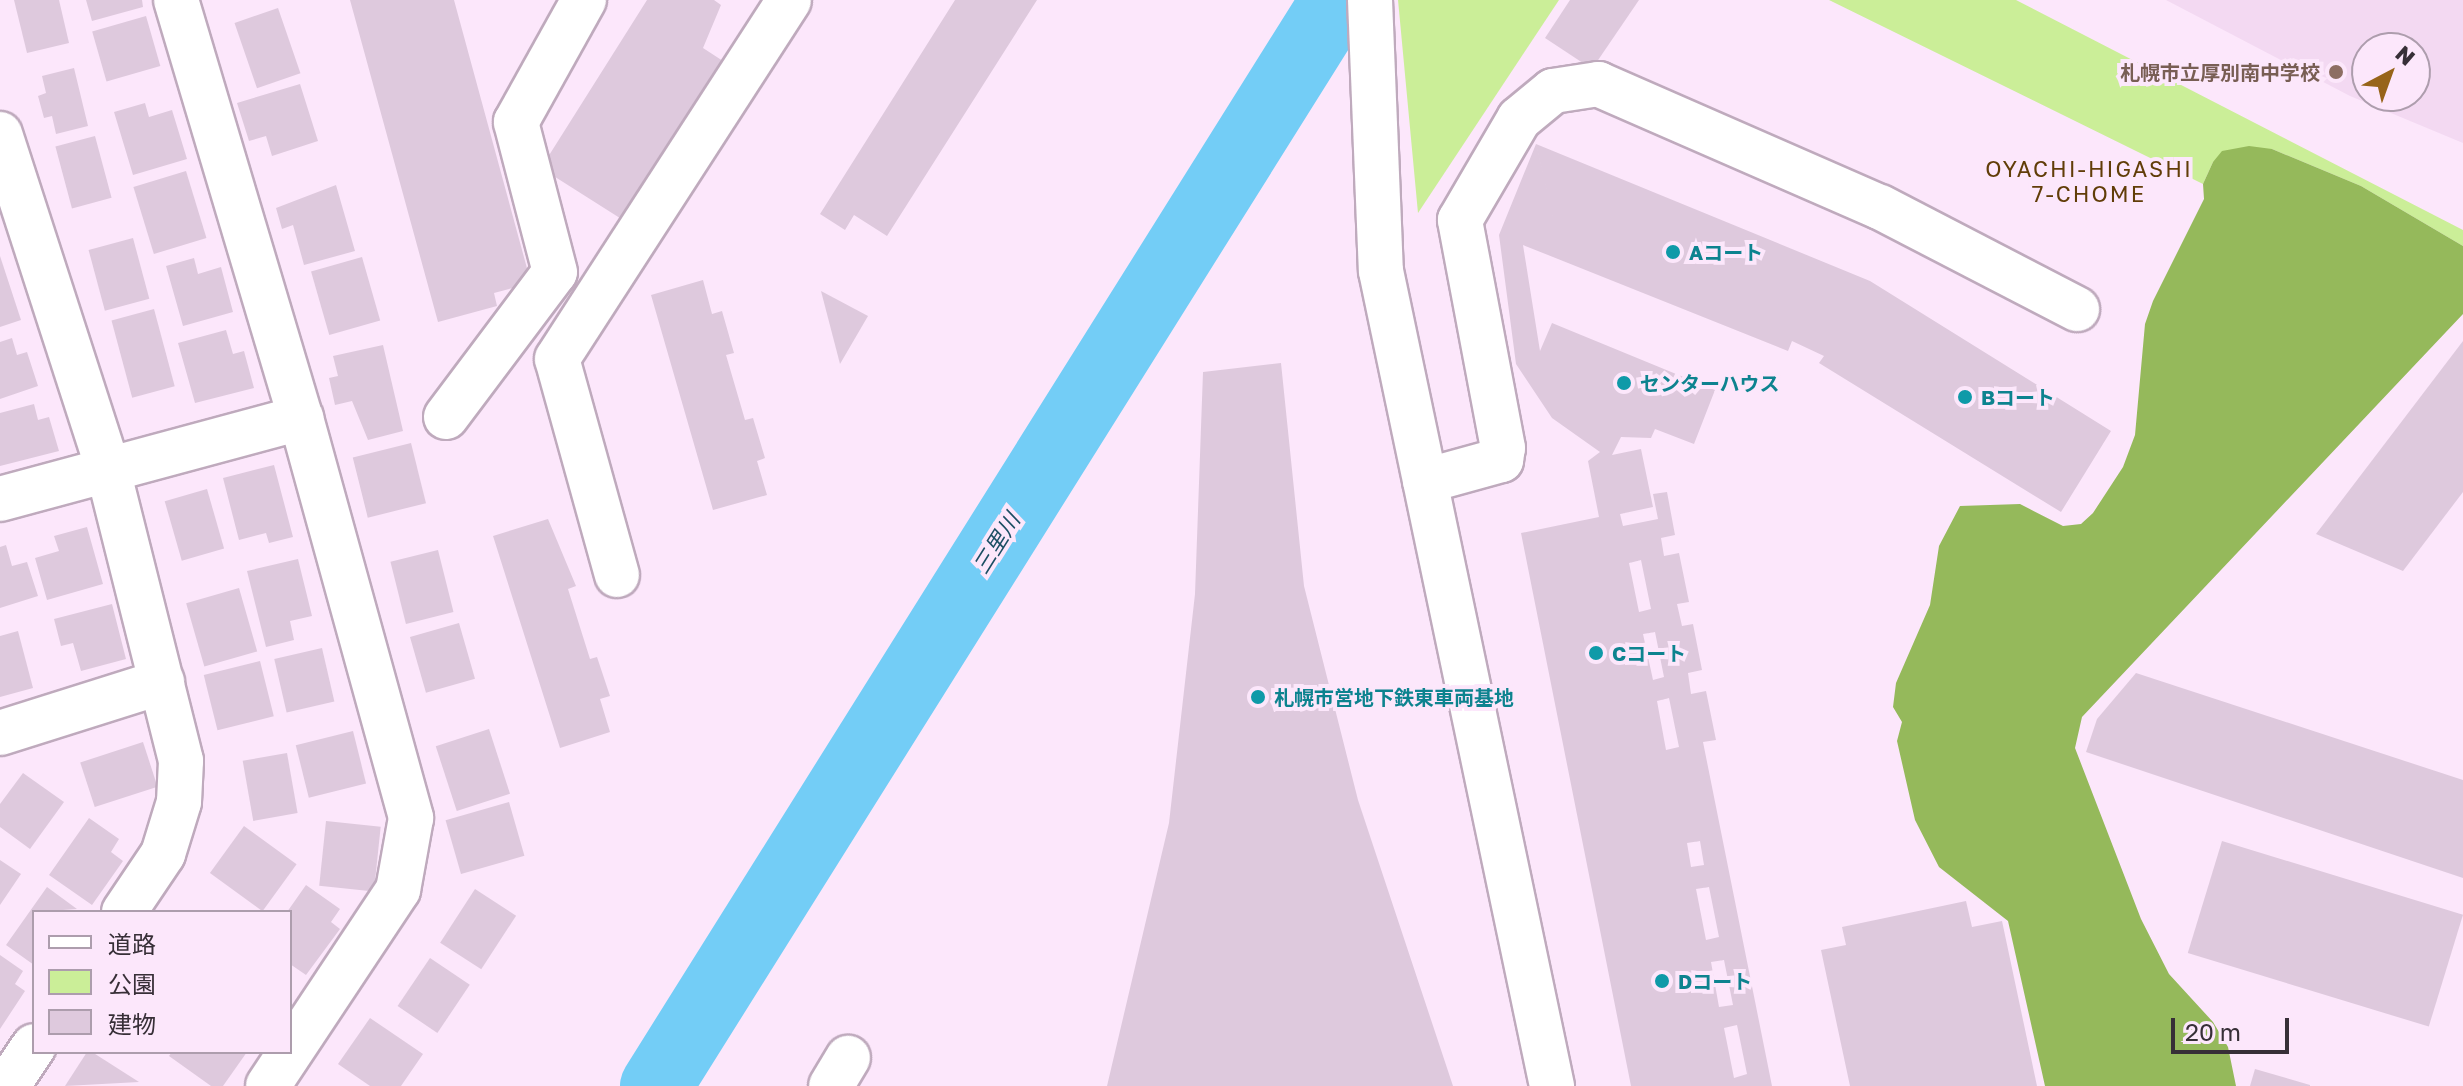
<!DOCTYPE html>
<meta charset="utf-8">
<style>
body{margin:0}
#map{position:relative;width:2463px;height:1086px;overflow:hidden;background:#fce7fb;font-family:"Golos Text","Noto Sans JP",sans-serif}
div>[style]{position:absolute}
.built>*{inset:0;background:#f3d9f2}
.green>*{inset:0;background:#cbee98}
.forest>*{inset:0;background:#95b95b}
.river>*{height:72px;margin:-36px;padding:0 36px;transform-origin:36px;border-radius:36px;background:#73cdf6}
.building>*{inset:0;background:#dec9dd;transform-origin:0 0}
.roads{filter:drop-shadow(2px 0 #bfaabd) drop-shadow(-2px 0 #bfaabd) drop-shadow(0 2px #bfaabd) drop-shadow(0 -2px #bfaabd)}
.minor>*{height:44px;margin:-22px;padding:0 22px;transform-origin:22px;border-radius:22px;background:#fff}
.dots>*{width:22px;height:22px;translate:-50% -50%;box-sizing:border-box;border:4px solid #fce7fb;border-radius:50%}
span{translate:-50% -50%;white-space:nowrap;text-align:center;line-height:1.15;-webkit-text-stroke:8px #fce7fb;paint-order:stroke}
.education-label{font-size:20px;color:#785e54;font-weight:700}
.right{translate:-100% -50%;text-align:right}
.culture-label{font-size:20px;color:#0d838f;font-weight:700}
.left{translate:0 -50%;text-align:left}
.neighbourhood-label{font-size:22px;color:#613d08;letter-spacing:2px}
.water-label{font-size:22px;color:#1b4e63;font-style:italic}
.legend{position:absolute;left:32px;top:910px;width:260px;height:144px;box-sizing:border-box;background:#fce7fb;border:2px solid #ad9dad;margin:0;padding:10px 14px;list-style:none;font-size:24px;color:#372f37}
.legend li{display:flex;align-items:center;gap:16px;height:40px}
.legend b{width:40px;border:2px solid #ad9dad}
.north{position:absolute;left:2351px;top:32px;width:80px;height:80px;box-sizing:border-box;background:#fce7fb;border:2px solid #ad9dad;border-radius:50%;rotate:41deg;font-size:22px;font-weight:700;line-height:32px;text-align:center;color:#372f37}
.north::after{content:'';display:block;margin:auto;width:28px;height:36px;background:#976419;clip-path:polygon(50% 0,100% 100%,50% 72%,0 100%)}
.scale{position:absolute;left:2171px;top:1018px;width:118px;height:36px;box-sizing:border-box;border:4px solid #372f37;border-top:0;padding-left:10px;font-size:24px;line-height:28px;white-space:nowrap;color:#372f37;-webkit-text-stroke:6px #fce7fb;paint-order:stroke}
</style>
<div id="map">
<div class="built">
<div style="clip-path:polygon(evenodd,2166px 0,2463px 0,2463px 143px,2350px 96px,2166px 0,2367px 48px,2415px 48px,2415px 96px,2367px 96px,2367px 48px)"></div>
</div>
<div class="green">
<div style="clip-path:polygon(1398px 0,1559px 0,1418px 213px)"></div>
<div style="clip-path:polygon(1829px 0,2016px 0,2463px 230px,2463px 246px,2361px 186px,2272px 149px,2213px 162px,2203px 184px)"></div>
</div>
<div class="forest">
<div style="clip-path:polygon(2249px 146px,2272px 149px,2361px 186px,2463px 246px,2463px 314px,2082px 717px,2075px 748px,2141px 919px,2169px 974px,2213px 1022px,2228px 1047px,2236px 1086px,2045px 1086px,2008px 921px,1939px 867px,1915px 820px,1897px 741px,1902px 722px,1893px 707px,1896px 683px,1930px 605px,1939px 546px,1960px 506px,2020px 504px,2063px 526px,2081px 524px,2093px 513px,2123px 467px,2135px 435px,2145px 324px,2153px 301px,2204px 199px,2203px 184px,2213px 162px,2222px 151px)"></div>
</div>
<div class="river">
<div style="left:656px;top:1086px;width:1282px;rotate:-57.91deg"></div>
</div>
<div class="building">
<div style="clip-path:polygon(14px 0,59px 0,69px 43px,27px 53px)"></div>
<div style="clip-path:polygon(86px 0,142px 0,143px 7px,92px 21px)"></div>
<div style="clip-path:polygon(350px 0,454px 0,531px 283px,494px 293px,497px 306px,438px 322px)"></div>
<div style="clip-path:polygon(647px 0,714px 0,721px 5px,703px 48px,723px 61px,623px 220px,541px 168px)"></div>
<div style="clip-path:polygon(955px 0,1037px 0,887px 236px,854px 215px,845px 230px,820px 214px)"></div>
<div style="clip-path:polygon(1570px 0,1639px 0,1592px 69px,1545px 38px)"></div>
<div style="left:278px;top:8px;width:69px;height:46px;rotate:71deg"></div>
<div style="left:146px;top:16px;width:52px;height:56px;rotate:74deg"></div>
<div style="clip-path:polygon(74px 68px,88px 126px,56px 134px,52px 116px,44px 118px,38px 96px,46px 93px,42px 76px)"></div>
<div style="clip-path:polygon(300px 84px,318px 141px,272px 156px,266px 136px,249px 141px,237px 103px)"></div>
<div style="clip-path:polygon(145px 103px,149px 117px,172px 110px,187px 159px,133px 175px,114px 112px)"></div>
<div style="left:95px;top:136px;width:64px;height:41px;rotate:75deg"></div>
<div style="clip-path:polygon(evenodd,1536px 144px,1870px 281px,2111px 431px,2061px 512px,1819px 363px,1824px 356px,1792px 341px,1788px 351px,1523px 245px,1540px 351px,1552px 323px,1715px 390px,1694px 444px,1655px 429px,1651px 438px,1621px 437px,1612px 455px,1641px 449px,1653px 507px,1620px 514px,1623px 526px,1658px 519px,1653px 494px,1667px 492px,1675px 535px,1661px 538px,1664px 556px,1679px 553px,1689px 602px,1677px 604px,1682px 626px,1693px 624px,1702px 670px,1688px 673px,1691px 694px,1706px 691px,1716px 740px,1703px 742px,1772px 1086px,1631px 1086px,1521px 533px,1599px 517px,1588px 461px,1600px 452px,1552px 418px,1516px 364px,1499px 235px,1536px 144px,1641px 560px,1651px 609px,1639px 612px,1629px 563px,1641px 560px,1536px 144px,1655px 632px,1664px 677px,1653px 680px,1643px 634px,1655px 632px,1536px 144px,1669px 698px,1679px 747px,1666px 750px,1657px 701px,1669px 698px,1536px 144px,1700px 841px,1704px 865px,1691px 867px,1687px 843px,1700px 841px,1536px 144px,1709px 887px,1719px 937px,1706px 940px,1696px 889px,1709px 887px,1536px 144px,1724px 960px,1733px 1005px,1719px 1007px,1711px 962px,1724px 960px,1536px 144px,1737px 1025px,1747px 1074px,1734px 1078px,1724px 1028px,1737px 1025px)"></div>
<div style="left:186px;top:171px;width:70px;height:55px;rotate:73deg"></div>
<div style="clip-path:polygon(336px 185px,355px 251px,304px 265px,293px 225px,282px 229px,276px 208px)"></div>
<div style="left:133px;top:238px;width:63px;height:46px;rotate:75deg"></div>
<div style="clip-path:polygon(0 256px,21px 320px,0 327px)"></div>
<div style="left:362px;top:257px;width:66px;height:53px;rotate:74deg"></div>
<div style="clip-path:polygon(194px 258px,198px 274px,221px 267px,233px 312px,183px 326px,166px 266px)"></div>
<div style="clip-path:polygon(703px 280px,712px 314px,722px 311px,734px 353px,726px 355px,745px 420px,753px 418px,765px 458px,757px 461px,767px 495px,713px 510px,651px 295px)"></div>
<div style="clip-path:polygon(821px 291px,868px 316px,840px 364px)"></div>
<div style="left:154px;top:309px;width:80px;height:44px;rotate:75deg"></div>
<div style="clip-path:polygon(226px 330px,233px 354px,244px 351px,254px 388px,195px 403px,178px 343px)"></div>
<div style="clip-path:polygon(12px 338px,17px 355px,27px 352px,38px 386px,0 399px,0 342px)"></div>
<div style="clip-path:polygon(2463px 341px,2463px 492px,2403px 571px,2316px 534px)"></div>
<div style="clip-path:polygon(383px 345px,403px 431px,368px 440px,352px 401px,335px 405px,329px 378px,338px 376px,333px 356px)"></div>
<div style="clip-path:polygon(1281px 363px,1304px 586px,1358px 800px,1453px 1086px,1107px 1086px,1169px 823px,1195px 594px,1203px 372px)"></div>
<div style="clip-path:polygon(34px 404px,38px 420px,49px 417px,59px 451px,0 466px,0 413px)"></div>
<div style="left:411px;top:443px;width:62px;height:60px;rotate:76deg"></div>
<div style="clip-path:polygon(274px 465px,293px 537px,269px 543px,266px 533px,239px 540px,223px 478px)"></div>
<div style="left:207px;top:489px;width:62px;height:44px;rotate:74deg"></div>
<div style="clip-path:polygon(548px 519px,576px 586px,568px 589px,590px 659px,597px 657px,610px 696px,600px 699px,610px 732px,560px 748px,493px 536px)"></div>
<div style="clip-path:polygon(87px 527px,103px 584px,47px 600px,35px 558px,59px 551px,54px 536px)"></div>
<div style="clip-path:polygon(6px 545px,12px 566px,27px 562px,38px 596px,0 608px,0 547px)"></div>
<div style="left:438px;top:550px;width:64px;height:49px;rotate:76deg"></div>
<div style="clip-path:polygon(298px 559px,312px 616px,290px 621px,294px 640px,266px 647px,247px 571px)"></div>
<div style="left:239px;top:588px;width:66px;height:55px;rotate:74deg"></div>
<div style="clip-path:polygon(112px 604px,126px 659px,81px 671px,73px 643px,61px 646px,54px 619px)"></div>
<div style="left:459px;top:623px;width:58px;height:51px;rotate:74deg"></div>
<div style="clip-path:polygon(18px 631px,33px 688px,0 697px,0 636px)"></div>
<div style="left:322px;top:648px;width:55px;height:49px;rotate:77deg"></div>
<div style="left:260px;top:661px;width:57px;height:58px;rotate:76deg"></div>
<div style="clip-path:polygon(2136px 673px,2463px 780px,2463px 878px,2086px 752px,2097px 719px)"></div>
<div style="left:489px;top:729px;width:68px;height:56px;rotate:72deg"></div>
<div style="left:353px;top:731px;width:54px;height:59px;rotate:76deg"></div>
<div style="left:143px;top:742px;width:47px;height:66px;rotate:72deg"></div>
<div style="left:287px;top:753px;width:61px;height:45px;rotate:80deg"></div>
<div style="clip-path:polygon(23px 773px,64px 802px,30px 849px,0 827px,0 804px)"></div>
<div style="left:509px;top:802px;width:56px;height:66px;rotate:74deg"></div>
<div style="clip-path:polygon(89px 818px,119px 839px,111px 852px,123px 861px,92px 905px,49px 875px)"></div>
<div style="left:326px;top:821px;width:55px;height:65px;rotate:6deg"></div>
<div style="left:244px;top:826px;width:65px;height:58px;rotate:36deg"></div>
<div style="left:2222px;top:841px;width:252px;height:117px;rotate:17deg"></div>
<div style="clip-path:polygon(0 860px,21px 874px,0 905px)"></div>
<div style="clip-path:polygon(306px 885px,340px 909px,331px 922px,340px 929px,306px 975px,290px 964px,287px 912px)"></div>
<div style="clip-path:polygon(47px 887px,77px 909px,34px 912px,34px 965px,6px 945px)"></div>
<div style="left:475px;top:889px;width:49px;height:64px;rotate:33deg"></div>
<div style="clip-path:polygon(1966px 901px,1972px 927px,2002px 921px,2037px 1086px,1850px 1086px,1821px 950px,1846px 945px,1842px 927px)"></div>
<div style="clip-path:polygon(0 955px,23px 971px,15px 984px,25px 991px,0 1029px)"></div>
<div style="left:430px;top:958px;width:48px;height:58px;rotate:34deg"></div>
<div style="clip-path:polygon(370px 1018px,423px 1054px,401px 1086px,370px 1086px,338px 1064px)"></div>
<div style="clip-path:polygon(87px 1052px,92px 1052px,139px 1082px,65px 1086px)"></div>
<div style="clip-path:polygon(172px 1052px,247px 1052px,223px 1086px,211px 1086px,169px 1056px)"></div>
<div style="clip-path:polygon(2255px 1069px,2310px 1085px,2310px 1086px,2250px 1086px)"></div>
</div>
<div class="roads">
<div class="minor">
<div style="left:176px;top:0;width:436px;rotate:73.4deg"></div>
<div style="left:301px;top:418px;width:415px;rotate:74.6deg"></div>
<div style="left:411px;top:818px;width:73px;rotate:100.2deg"></div>
<div style="left:398px;top:890px;width:235px;rotate:123.6deg"></div>
<div style="left:1370px;top:0;width:271px;rotate:87.7deg"></div>
<div style="left:1381px;top:271px;width:833px;rotate:78.15deg"></div>
<div style="left:0;top:134px;width:349px;rotate:72.1deg"></div>
<div style="left:107px;top:466px;width:304px;rotate:75.9deg"></div>
<div style="left:181px;top:761px;width:41px;rotate:92.8deg"></div>
<div style="left:179px;top:802px;width:54px;rotate:107.1deg"></div>
<div style="left:163px;top:854px;width:70px;rotate:123.9deg"></div>
<div style="left:446px;top:417px;width:181px;rotate:-53.1deg"></div>
<div style="left:555px;top:272px;width:155px;rotate:-104.6deg"></div>
<div style="left:516px;top:122px;width:140px;rotate:-60.9deg"></div>
<div style="left:1425px;top:481px;width:79px;rotate:-15.4deg"></div>
<div style="left:1501px;top:460px;width:12px;rotate:-81deg"></div>
<div style="left:1503px;top:448px;width:232px;rotate:-100.7deg"></div>
<div style="left:1460px;top:220px;width:117px;rotate:-59.7deg"></div>
<div style="left:1519px;top:119px;width:44px;rotate:-39.5deg"></div>
<div style="left:1553px;top:91px;width:46px;rotate:-8.8deg"></div>
<div style="left:1598px;top:84px;width:308px;rotate:23.6deg"></div>
<div style="left:1880px;top:207px;width:222px;rotate:27.4deg"></div>
<div style="left:0;top:499px;width:312px;rotate:-15.1deg"></div>
<div style="left:617px;top:575px;width:224px;rotate:-105.5deg"></div>
<div style="left:557px;top:359px;width:427px;rotate:-57.1deg"></div>
<div style="left:0;top:733px;width:170px;rotate:-17.5deg"></div>
<div style="left:7px;top:1086px;width:48px;rotate:-56deg"></div>
<div style="left:831px;top:1086px;width:33px;rotate:-59deg"></div>
</div>
</div>
<div class="dots">
<div style="left:2336px;top:72px;background:#8d6e63"></div>
<div style="left:1673px;top:252px;background:#0f9aa8"></div>
<div style="left:1624px;top:383px;background:#0f9aa8"></div>
<div style="left:1965px;top:397px;background:#0f9aa8"></div>
<div style="left:1596px;top:653px;background:#0f9aa8"></div>
<div style="left:1258px;top:697px;background:#0f9aa8"></div>
<div style="left:1662px;top:981px;background:#0f9aa8"></div>
</div>
<div class="education-label">
<span class="right" style="left:2320px;top:72px">札幌市立厚別南中学校</span>
</div>
<div class="culture-label">
<span class="left" style="left:1689px;top:252px">Aコート</span>
<span class="left" style="left:1640px;top:383px">センターハウス</span>
<span class="left" style="left:1981px;top:397px">Bコート</span>
<span class="left" style="left:1612px;top:653px">Cコート</span>
<span class="left" style="left:1274px;top:697px">札幌市営地下鉄東車両基地</span>
<span class="left" style="left:1678px;top:981px">Dコート</span>
</div>
<div class="neighbourhood-label">
<span style="left:2089px;top:181px">OYACHI-HIGASHI<br>7-CHOME</span>
</div>
<div class="water-label">
<span style="left:996px;top:543px;rotate:-58deg">三里川</span>
</div>
<ul class="legend">
<li><b style="height:10px;background:#fff"></b>道路</li>
<li><b style="height:22px;background:#cbee98"></b>公園</li>
<li><b style="height:22px;background:#dec9dd"></b>建物</li>
</ul>
<div class="north">N</div>
<div class="scale">20 m</div>
</div>
